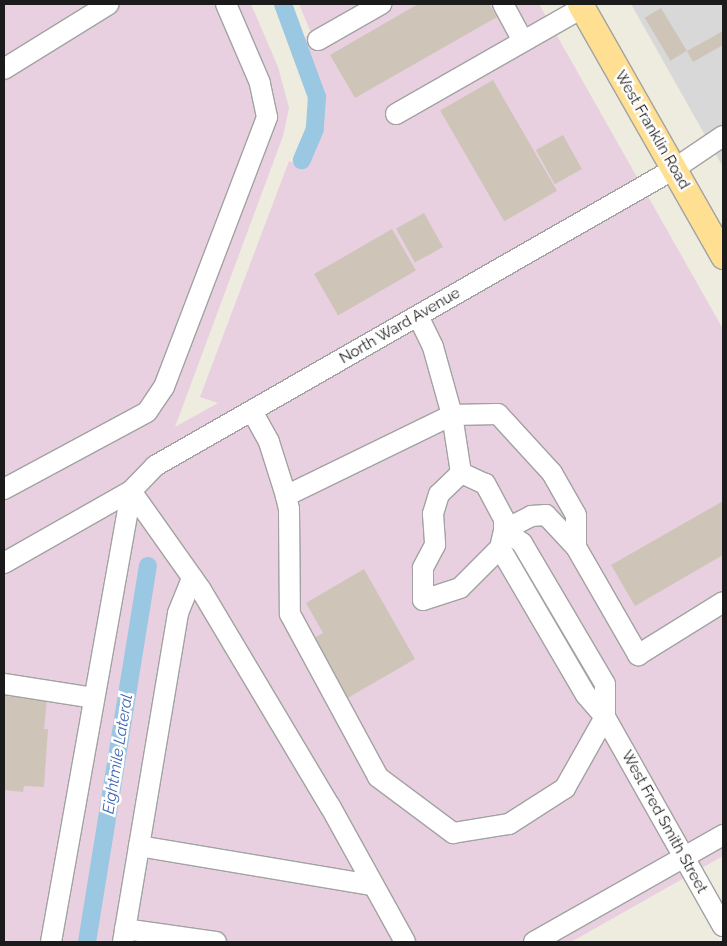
<!DOCTYPE html>
<style>
body{margin:0}
#map{position:relative;width:727px;height:946px;overflow:hidden;background:#eeebdf;font-family:Raleway,sans-serif}
div>[style]{position:absolute}
.residential>*{inset:0;background:#d9d8d8}
.industrial>*{inset:0;background:#e8d0e0}
.canal>*{height:18px;margin:-9px;padding:0 9px;transform-origin:9px;border-radius:9px;background:#9ac7e1}
.building>*{inset:0;background:#cec5b8;transform-origin:0 0}
.roads{filter:drop-shadow(1px 0 #a2a2a2) drop-shadow(-1px 0 #a2a2a2) drop-shadow(0 1px #a2a2a2) drop-shadow(0 -1px #a2a2a2)}
.minor>*{height:20px;margin:-10px;padding:0 10px;transform-origin:10px;border-radius:10px;background:#fff}
.major>*{height:25px;margin:-12.5px;padding:0 12.5px;transform-origin:12.5px;border-radius:12.5px;background:#ffe093}
span{translate:-50% -50%;white-space:nowrap;text-align:center;line-height:1.15;-webkit-text-stroke:5px #fff;paint-order:stroke}
.street-label{font-size:15px;color:#1b1b1b}
.water-label{font-size:16px;color:#3f68b3;font-style:italic}
.frame{position:absolute;inset:0;border:5px solid #1b1b1b;pointer-events:none}
</style>
<div id="map">
<div class="residential">
<div style="clip-path:polygon(631px 4px,723px 4px,723px 167px)"></div>
</div>
<div class="industrial">
<div style="clip-path:polygon(4px 4px,251px 4px,278px 67px,289px 108px,283px 136px,175px 427px,218px 403px,200px 397px,289px 161px,299px 165px,308px 161px,323px 113px,304px 38px,311px 33px,299px 4px,539px 4px,723px 329px,723px 856px,571px 942px,4px 942px)"></div>
</div>
<div class="canal">
<div style="left:283px;top:4px;width:99px;rotate:69.9deg"></div>
<div style="left:317px;top:97px;width:32px;rotate:94deg"></div>
<div style="left:315px;top:129px;width:34px;rotate:113deg"></div>
<div style="left:87px;top:942px;width:381px;rotate:-80.8deg"></div>
</div>
<div class="building">
<div style="clip-path:polygon(418px 4px,489px 4px,497px 17px,355px 98px,330px 55px)"></div>
<div style="left:661px;top:8px;width:50px;height:19px;rotate:59deg"></div>
<div style="clip-path:polygon(723px 31px,723px 45px,693px 62px,687px 51px)"></div>
<div style="left:493px;top:80px;width:128px;height:61px;rotate:60deg"></div>
<div style="left:563px;top:135px;width:39px;height:31px;rotate:61deg"></div>
<div style="left:424px;top:213px;width:39px;height:32px;rotate:61deg"></div>
<div style="left:392px;top:229px;width:48px;height:90px;rotate:60deg"></div>
<div style="clip-path:polygon(723px 501px,723px 555px,635px 606px,611px 565px)"></div>
<div style="clip-path:polygon(364px 569px,415px 659px,346px 699px,312px 639px,323px 633px,306px 603px)"></div>
<div style="clip-path:polygon(4px 696px,47px 699px,44px 729px,48px 729px,44px 787px,24px 786px,23px 792px,4px 790px)"></div>
</div>
<div class="roads">
<div class="minor">
<div style="left:503px;top:4px;width:42px;rotate:61.6deg"></div>
<div style="left:318px;top:40px;width:73px;rotate:-29.7deg"></div>
<div style="left:4px;top:69px;width:123px;rotate:-31.8deg"></div>
<div style="left:396px;top:114px;width:214px;rotate:-29.7deg"></div>
<div style="left:418px;top:316px;width:34px;rotate:64deg"></div>
<div style="left:433px;top:347px;width:71px;rotate:74.4deg"></div>
<div style="left:452px;top:415px;width:46px;rotate:-1.2deg"></div>
<div style="left:498px;top:414px;width:80px;rotate:47.5deg"></div>
<div style="left:552px;top:473px;width:48px;rotate:60.3deg"></div>
<div style="left:576px;top:515px;width:32px;rotate:90deg"></div>
<div style="left:576px;top:547px;width:125px;rotate:60.1deg"></div>
<div style="left:638px;top:655px;width:100px;rotate:-31.9deg"></div>
<div style="left:252px;top:411px;width:35px;rotate:61deg"></div>
<div style="left:269px;top:442px;width:57px;rotate:72.5deg"></div>
<div style="left:286px;top:496px;width:13px;rotate:77deg"></div>
<div style="left:289px;top:509px;width:105px;rotate:89.5deg"></div>
<div style="left:290px;top:614px;width:185px;rotate:61.6deg"></div>
<div style="left:378px;top:777px;width:94px;rotate:36.7deg"></div>
<div style="left:453px;top:833px;width:57px;rotate:-9.1deg"></div>
<div style="left:509px;top:824px;width:67px;rotate:-32.7deg"></div>
<div style="left:565px;top:788px;width:81px;rotate:-60.6deg"></div>
<div style="left:605px;top:717px;width:33px;rotate:-90deg"></div>
<div style="left:605px;top:684px;width:164px;rotate:-120.5deg"></div>
<div style="left:522px;top:543px;width:22px;rotate:-144deg"></div>
<div style="left:504px;top:530px;width:11px;rotate:-90deg"></div>
<div style="left:504px;top:519px;width:40px;rotate:-118deg"></div>
<div style="left:485px;top:484px;width:26px;rotate:-155deg"></div>
<div style="left:461px;top:473px;width:59px;rotate:-98.8deg"></div>
<div style="left:452px;top:415px;width:185px;rotate:154deg"></div>
<div style="left:461px;top:473px;width:30px;rotate:136deg"></div>
<div style="left:439px;top:494px;width:21px;rotate:107deg"></div>
<div style="left:433px;top:514px;width:31px;rotate:86deg"></div>
<div style="left:435px;top:545px;width:26px;rotate:118deg"></div>
<div style="left:423px;top:568px;width:32px;rotate:90deg"></div>
<div style="left:423px;top:600px;width:39px;rotate:-18deg"></div>
<div style="left:460px;top:588px;width:57px;rotate:-45deg"></div>
<div style="left:500px;top:548px;width:18px;rotate:-77deg"></div>
<div style="left:504px;top:530px;width:30px;rotate:-27deg"></div>
<div style="left:531px;top:516px;width:15px;rotate:-4deg"></div>
<div style="left:546px;top:515px;width:44px;rotate:46.8deg"></div>
<div style="left:4px;top:489px;width:162px;rotate:-28.3deg"></div>
<div style="left:147px;top:412px;width:30px;rotate:-56deg"></div>
<div style="left:164px;top:387px;width:289px;rotate:-69.1deg"></div>
<div style="left:267px;top:117px;width:35px;rotate:-102deg"></div>
<div style="left:260px;top:83px;width:86px;rotate:-113.3deg"></div>
<div style="left:131px;top:491px;width:121px;rotate:54.7deg"></div>
<div style="left:201px;top:590px;width:252px;rotate:59.2deg"></div>
<div style="left:330px;top:806px;width:155px;rotate:61.1deg"></div>
<div style="left:500px;top:548px;width:170px;rotate:59.7deg"></div>
<div style="left:586px;top:695px;width:29px;rotate:49deg"></div>
<div style="left:605px;top:717px;width:240px;rotate:60.6deg"></div>
<div style="left:4px;top:563px;width:146px;rotate:-29.6deg"></div>
<div style="left:131px;top:491px;width:35px;rotate:-46deg"></div>
<div style="left:155px;top:466px;width:598px;rotate:-29.78deg"></div>
<div style="left:674px;top:169px;width:59px;rotate:-34deg"></div>
<div style="left:4px;top:684px;width:90px;rotate:8.9deg"></div>
<div style="left:139px;top:846px;width:237px;rotate:9.5deg"></div>
<div style="left:125px;top:929px;width:92px;rotate:8.1deg"></div>
<div style="left:51px;top:942px;width:458px;rotate:-79.9deg"></div>
<div style="left:123px;top:942px;width:334px;rotate:-80.5deg"></div>
<div style="left:178px;top:613px;width:38px;rotate:-68deg"></div>
<div style="left:534px;top:942px;width:217px;rotate:-29.5deg"></div>
</div>
<div class="major">
<div style="left:580px;top:4px;width:290px;rotate:60.4deg"></div>
</div>
</div>
<div class="street-label">
<span style="left:652px;top:130px;rotate:60deg">West Franklin Road</span>
<span style="left:400px;top:326px;rotate:-30deg">North Ward Avenue</span>
<span style="left:664px;top:822px;rotate:61deg">West Fred Smith Street</span>
</div>
<div class="water-label">
<span style="left:118px;top:754px;rotate:-81deg">Eightmile Lateral</span>
</div>
<div class="frame"></div>
</div>
